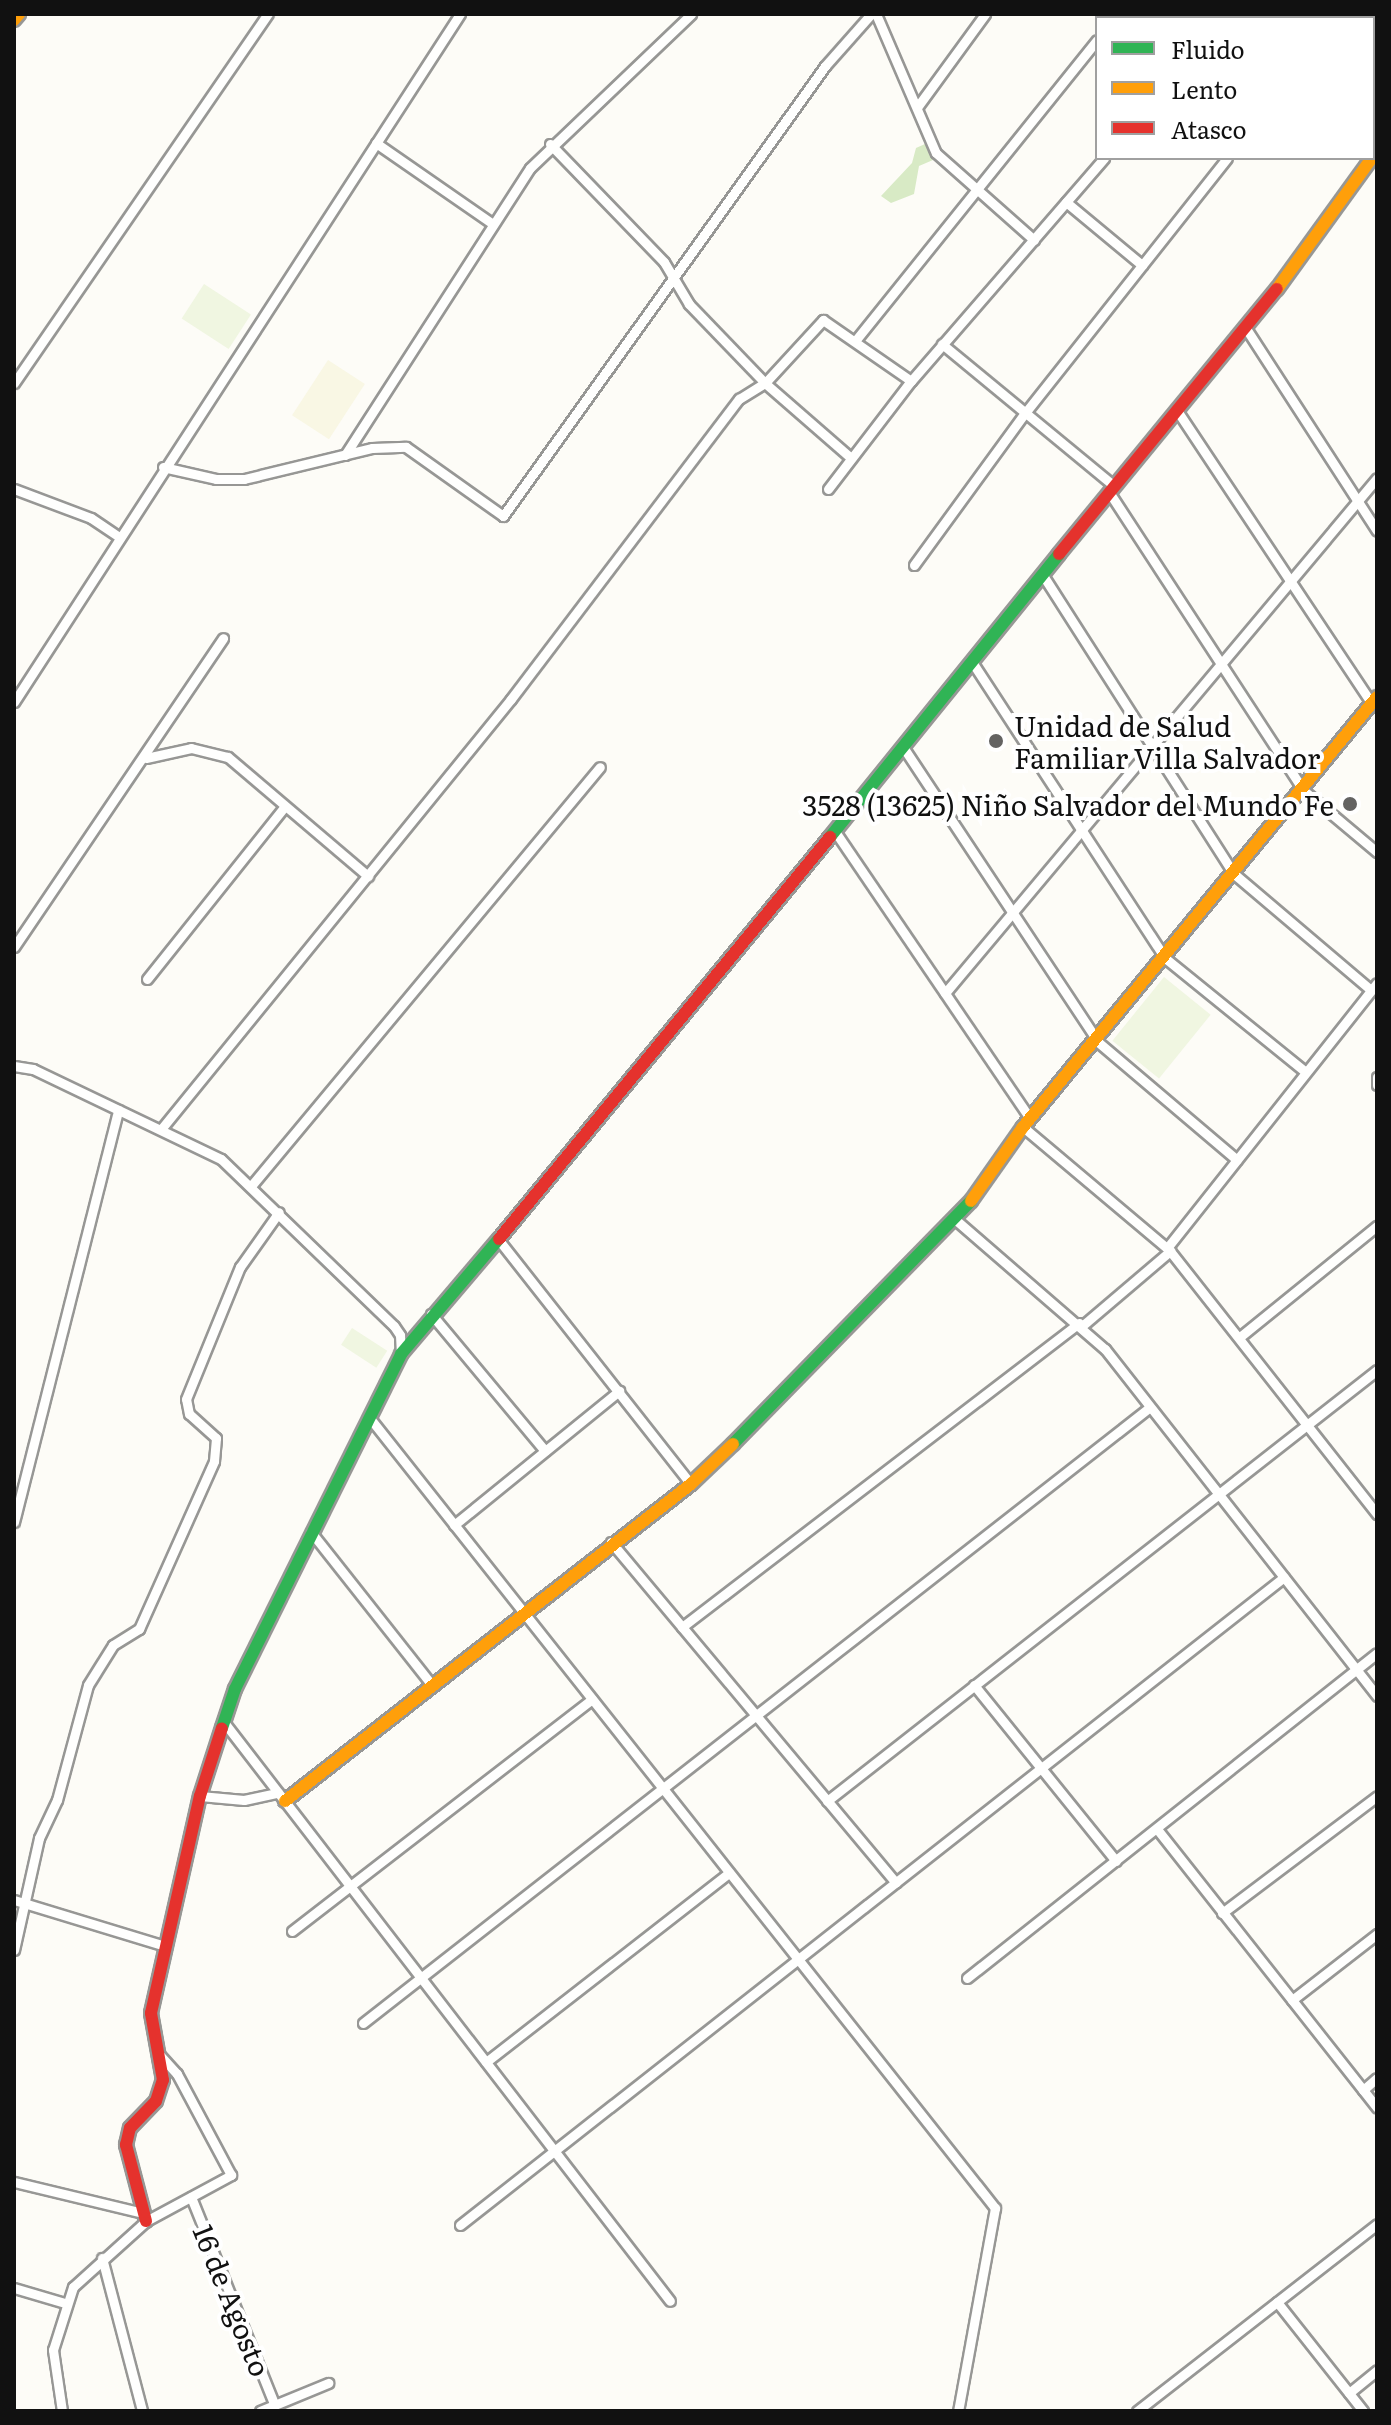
<!DOCTYPE html>
<meta charset="utf-8">
<style>
body{margin:0}
#map{position:relative;width:1391px;height:2425px;overflow:hidden;background:#fdfcf7;font-family:Literata,serif}
div>[style]{position:absolute}
.farmland>*{inset:0;background:#f9f7e4;transform-origin:0 0}
.forest>*{inset:0;background:#d8eac5}
.pitch>*{inset:0;background:#f0f6e1;transform-origin:0 0}
.roads{filter:drop-shadow(2px 0 #979795) drop-shadow(-2px 0 #979795) drop-shadow(0 2px #979795) drop-shadow(0 -2px #979795)}
.street>*{height:9px;margin:-4.5px;padding:0 4.5px;transform-origin:4.5px;border-radius:4.5px;background:#fffffe}
.fast>*{height:12px;margin:-6px;padding:0 6px;transform-origin:6px;border-radius:6px;background:#30b455}
.slow>*{height:12px;margin:-6px;padding:0 6px;transform-origin:6px;border-radius:6px;background:#ff9f0a}
.jam>*{height:12px;margin:-6px;padding:0 6px;transform-origin:6px;border-radius:6px;background:#e5322d}
.dots>*{width:22px;height:22px;translate:-50% -50%;box-sizing:border-box;border:4px solid #fff;border-radius:50%}
span{translate:-50% -50%;white-space:nowrap;text-align:center;line-height:1.15;-webkit-text-stroke:8px #fff;paint-order:stroke}
.poi-label{font-size:28px;color:#111}
.left{translate:0 -50%;text-align:left}
.right{translate:-100% -50%;text-align:right}
.street-label{font-size:28px;color:#111}
.frame{position:absolute;inset:0;border:16px solid #111;pointer-events:none}
.legend{position:absolute;left:1095px;top:16px;width:280px;height:144px;box-sizing:border-box;background:#fff;border:2px solid #a0a0a0;margin:0;padding:10px 14px;list-style:none;font-size:24px;color:#111}
.legend li{display:flex;align-items:center;gap:16px;height:40px}
.legend b{width:40px;border:2px solid #a0a0a0}
</style>
<div id="map">
<div class="farmland">
<div style="left:328px;top:360px;width:44px;height:66px;rotate:33deg"></div>
</div>
<div class="forest">
<div style="clip-path:polygon(925px 144px,933px 160px,919px 166px,914px 194px,891px 203px,881px 196px,912px 163px,916px 148px)"></div>
</div>
<div class="pitch">
<div style="left:204px;top:284px;width:56px;height:41px;rotate:33deg"></div>
<div style="left:1164px;top:977px;width:60px;height:82px;rotate:39deg"></div>
<div style="left:352px;top:1328px;width:42px;height:20px;rotate:33deg"></div>
</div>
<div class="roads">
<div class="street">
<div style="left:876px;top:14px;width:151px;rotate:66.7deg"></div>
<div style="left:936px;top:153px;width:131px;rotate:41.6deg"></div>
<div style="left:1115px;top:18px;width:5px;rotate:-53deg"></div>
<div style="left:1226px;top:18px;width:5px;rotate:-53deg"></div>
<div style="left:1361px;top:18px;width:6px;rotate:-45deg"></div>
<div style="left:918px;top:106px;width:114px;rotate:-53.9deg"></div>
<div style="left:376px;top:143px;width:142px;rotate:34.7deg"></div>
<div style="left:550px;top:144px;width:164px;rotate:46deg"></div>
<div style="left:664px;top:262px;width:49px;rotate:59.2deg"></div>
<div style="left:689px;top:304px;width:110px;rotate:46.1deg"></div>
<div style="left:765px;top:383px;width:114px;rotate:41.1deg"></div>
<div style="left:1066px;top:202px;width:99px;rotate:39.7deg"></div>
<div style="left:1247px;top:330px;width:239px;rotate:57.1deg"></div>
<div style="left:855px;top:341px;width:386px;rotate:-51.2deg"></div>
<div style="left:942px;top:344px;width:223px;rotate:39.5deg"></div>
<div style="left:14px;top:383px;width:448px;rotate:-55.5deg"></div>
<div style="left:1178px;top:412px;width:351px;rotate:56.4deg"></div>
<div style="left:345px;top:455px;width:341px;rotate:-57.2deg"></div>
<div style="left:530px;top:168px;width:223px;rotate:-43.7deg"></div>
<div style="left:163px;top:467px;width:54px;rotate:12.8deg"></div>
<div style="left:216px;top:479px;width:28px"></div>
<div style="left:244px;top:479px;width:132px;rotate:-13.6deg"></div>
<div style="left:372px;top:448px;width:34px;rotate:-2deg"></div>
<div style="left:406px;top:447px;width:119px;rotate:35.4deg"></div>
<div style="left:503px;top:516px;width:553px;rotate:-54.41deg"></div>
<div style="left:825px;top:66px;width:69px;rotate:-48.5deg"></div>
<div style="left:14px;top:489px;width:82px;rotate:20.6deg"></div>
<div style="left:91px;top:518px;width:32px;rotate:34deg"></div>
<div style="left:828px;top:489px;width:136px;rotate:-52.5deg"></div>
<div style="left:911px;top:381px;width:295px;rotate:-49.1deg"></div>
<div style="left:1109px;top:492px;width:356px;rotate:56.9deg"></div>
<div style="left:1303px;top:790px;width:97px;rotate:40deg"></div>
<div style="left:914px;top:565px;width:188px;rotate:-53.9deg"></div>
<div style="left:1025px;top:413px;width:325px;rotate:-51.6deg"></div>
<div style="left:1044px;top:577px;width:351px;rotate:57.4deg"></div>
<div style="left:1233px;top:873px;width:181px;rotate:40.3deg"></div>
<div style="left:974px;top:665px;width:350px;rotate:56.9deg"></div>
<div style="left:1165px;top:958px;width:181px;rotate:39deg"></div>
<div style="left:14px;top:702px;width:820px;rotate:-57.05deg"></div>
<div style="left:905px;top:750px;width:350px;rotate:56.5deg"></div>
<div style="left:1098px;top:1042px;width:182px;rotate:40.3deg"></div>
<div style="left:146px;top:758px;width:46px;rotate:-12.5deg"></div>
<div style="left:191px;top:748px;width:38px;rotate:14deg"></div>
<div style="left:228px;top:757px;width:184px;rotate:40.4deg"></div>
<div style="left:834px;top:830px;width:348px;rotate:55.8deg"></div>
<div style="left:14px;top:947px;width:373px;rotate:-55.9deg"></div>
<div style="left:147px;top:979px;width:221px;rotate:-51.4deg"></div>
<div style="left:945px;top:993px;width:672px;rotate:-50.01deg"></div>
<div style="left:14px;top:1066px;width:19px;rotate:9deg"></div>
<div style="left:33px;top:1069px;width:208px;rotate:25.6deg"></div>
<div style="left:221px;top:1159px;width:240px;rotate:44deg"></div>
<div style="left:394px;top:1326px;width:11px;rotate:56deg"></div>
<div style="left:400px;top:1335px;width:19px;rotate:87deg"></div>
<div style="left:1377px;top:1077px;width:8px;rotate:90deg"></div>
<div style="left:1023px;top:1127px;width:192px;rotate:40.1deg"></div>
<div style="left:1170px;top:1251px;width:335px;rotate:51.8deg"></div>
<div style="left:162px;top:1128px;width:553px;rotate:-50.87deg"></div>
<div style="left:511px;top:699px;width:377px;rotate:-52.8deg"></div>
<div style="left:739px;top:399px;width:31px;rotate:-32deg"></div>
<div style="left:765px;top:383px;width:86px;rotate:-47.4deg"></div>
<div style="left:823px;top:320px;width:107px;rotate:34.7deg"></div>
<div style="left:251px;top:1186px;width:545px;rotate:-50.21deg"></div>
<div style="left:957px;top:1221px;width:196px;rotate:40.9deg"></div>
<div style="left:1105px;top:1349px;width:441px;rotate:51.9deg"></div>
<div style="left:498px;top:1239px;width:312px;rotate:51.8deg"></div>
<div style="left:1167px;top:1248px;width:338px;rotate:-51.6deg"></div>
<div style="left:431px;top:1314px;width:178px;rotate:50.2deg"></div>
<div style="left:1082px;top:1326px;width:116px;rotate:-40.4deg"></div>
<div style="left:1241px;top:1336px;width:175px;rotate:-39deg"></div>
<div style="left:369px;top:1417px;width:1009px;rotate:51.64deg"></div>
<div style="left:995px;top:2208px;width:206px;rotate:100.3deg"></div>
<div style="left:14px;top:1522px;width:425px;rotate:-75.8deg"></div>
<div style="left:454px;top:1525px;width:213px;rotate:-39.1deg"></div>
<div style="left:311px;top:1532px;width:195px;rotate:51.7deg"></div>
<div style="left:611px;top:1542px;width:444px;rotate:50.1deg"></div>
<div style="left:682px;top:1627px;width:500px;rotate:-37.44deg"></div>
<div style="left:974px;top:1685px;width:226px;rotate:51.1deg"></div>
<div style="left:223px;top:1721px;width:732px;rotate:52.38deg"></div>
<div style="left:200px;top:1796px;width:44px;rotate:5.2deg"></div>
<div style="left:244px;top:1800px;width:35px;rotate:-12deg"></div>
<div style="left:827px;top:1801px;width:699px;rotate:-38.08deg"></div>
<div style="left:1157px;top:1829px;width:355px;rotate:51.7deg"></div>
<div style="left:14px;top:1900px;width:158px;rotate:16.9deg"></div>
<div style="left:1222px;top:1913px;width:194px;rotate:-37deg"></div>
<div style="left:292px;top:1931px;width:379px;rotate:-37.7deg"></div>
<div style="left:14px;top:1950px;width:115px;rotate:-77.4deg"></div>
<div style="left:39px;top:1838px;width:42px;rotate:-64.7deg"></div>
<div style="left:57px;top:1800px;width:119px;rotate:-74.9deg"></div>
<div style="left:88px;top:1685px;width:47px;rotate:-58deg"></div>
<div style="left:113px;top:1645px;width:31px;rotate:-32deg"></div>
<div style="left:139px;top:1629px;width:184px;rotate:-65.9deg"></div>
<div style="left:214px;top:1461px;width:23px;rotate:-85deg"></div>
<div style="left:216px;top:1438px;width:36px;rotate:-138deg"></div>
<div style="left:189px;top:1414px;width:15px;rotate:-101deg"></div>
<div style="left:186px;top:1399px;width:143px;rotate:-67.8deg"></div>
<div style="left:240px;top:1267px;width:67px;rotate:-54.7deg"></div>
<div style="left:967px;top:1978px;width:523px;rotate:-38.4deg"></div>
<div style="left:1292px;top:2000px;width:108px;rotate:-37.8deg"></div>
<div style="left:363px;top:2023px;width:999px;rotate:-38.05deg"></div>
<div style="left:486px;top:2062px;width:308px;rotate:-37.9deg"></div>
<div style="left:1363px;top:2090px;width:18px;rotate:-41deg"></div>
<div style="left:14px;top:2182px;width:133px;rotate:13.5deg"></div>
<div style="left:191px;top:2197px;width:222px;rotate:68.1deg"></div>
<div style="left:460px;top:2225px;width:1048px;rotate:-38.18deg"></div>
<div style="left:102px;top:2258px;width:158px;rotate:75.3deg"></div>
<div style="left:14px;top:2288px;width:53px;rotate:16.4deg"></div>
<div style="left:1277px;top:2302px;width:139px;rotate:51.7deg"></div>
<div style="left:1349px;top:2393px;width:36px;rotate:-39deg"></div>
<div style="left:62px;top:2411px;width:62px;rotate:-98.4deg"></div>
<div style="left:53px;top:2350px;width:66px;rotate:-72.4deg"></div>
<div style="left:73px;top:2287px;width:98px;rotate:-42.1deg"></div>
<div style="left:146px;top:2221px;width:97px;rotate:-28.4deg"></div>
<div style="left:231px;top:2175px;width:115px;rotate:-118.1deg"></div>
<div style="left:177px;top:2074px;width:25px;rotate:-132deg"></div>
<div style="left:260px;top:2411px;width:74px;rotate:-22.4deg"></div>
<div style="left:1137px;top:2411px;width:304px;rotate:-37.9deg"></div>
</div>
<div class="fast">
<div style="left:830px;top:837px;width:364px;rotate:-51deg"></div>
<div style="left:733px;top:1444px;width:340px;rotate:-45.6deg"></div>
<div style="left:222px;top:1728px;width:41px;rotate:-71.6deg"></div>
<div style="left:235px;top:1689px;width:374px;rotate:-63.6deg"></div>
<div style="left:401px;top:1354px;width:151px;rotate:-49.6deg"></div>
</div>
<div class="slow">
<div style="left:14px;top:20px;width:8px;rotate:-50deg"></div>
<div style="left:1277px;top:289px;width:162px;rotate:-54.1deg"></div>
<div style="left:971px;top:1201px;width:90px;rotate:-54.9deg"></div>
<div style="left:1023px;top:1127px;width:557px;rotate:-50.54deg"></div>
<div style="left:285px;top:1801px;width:515px;rotate:-37.98deg"></div>
<div style="left:691px;top:1484px;width:58px;rotate:-43.6deg"></div>
</div>
<div class="jam">
<div style="left:1059px;top:554px;width:343px;rotate:-50.6deg"></div>
<div style="left:499px;top:1239px;width:521px;rotate:-50.53deg"></div>
<div style="left:146px;top:2221px;width:79px;rotate:-104.7deg"></div>
<div style="left:126px;top:2145px;width:17px;rotate:-77deg"></div>
<div style="left:130px;top:2128px;width:37px;rotate:-46deg"></div>
<div style="left:156px;top:2101px;width:22px;rotate:-72deg"></div>
<div style="left:163px;top:2080px;width:68px;rotate:-100.2deg"></div>
<div style="left:151px;top:2013px;width:222px;rotate:-77.3deg"></div>
<div style="left:200px;top:1796px;width:71px;rotate:-72.1deg"></div>
</div>
</div>
<div class="dots">
<div style="left:996px;top:741px;background:#646362"></div>
<div style="left:1350px;top:804px;background:#646362"></div>
</div>
<div class="poi-label">
<span class="left" style="left:1014px;top:741px">Unidad de Salud<br>Familiar Villa Salvador</span>
<span class="right" style="left:1334px;top:804px">3528 (13625) Niño Salvador del Mundo Fe</span>
</div>
<div class="street-label">
<span style="left:233px;top:2300px;rotate:68deg">16 de Agosto</span>
</div>
<div class="frame"></div>
<ul class="legend">
<li><b style="height:10px;background:#30b455"></b>Fluido</li>
<li><b style="height:10px;background:#ff9f0a"></b>Lento</li>
<li><b style="height:10px;background:#e5322d"></b>Atasco</li>
</ul>
</div>
